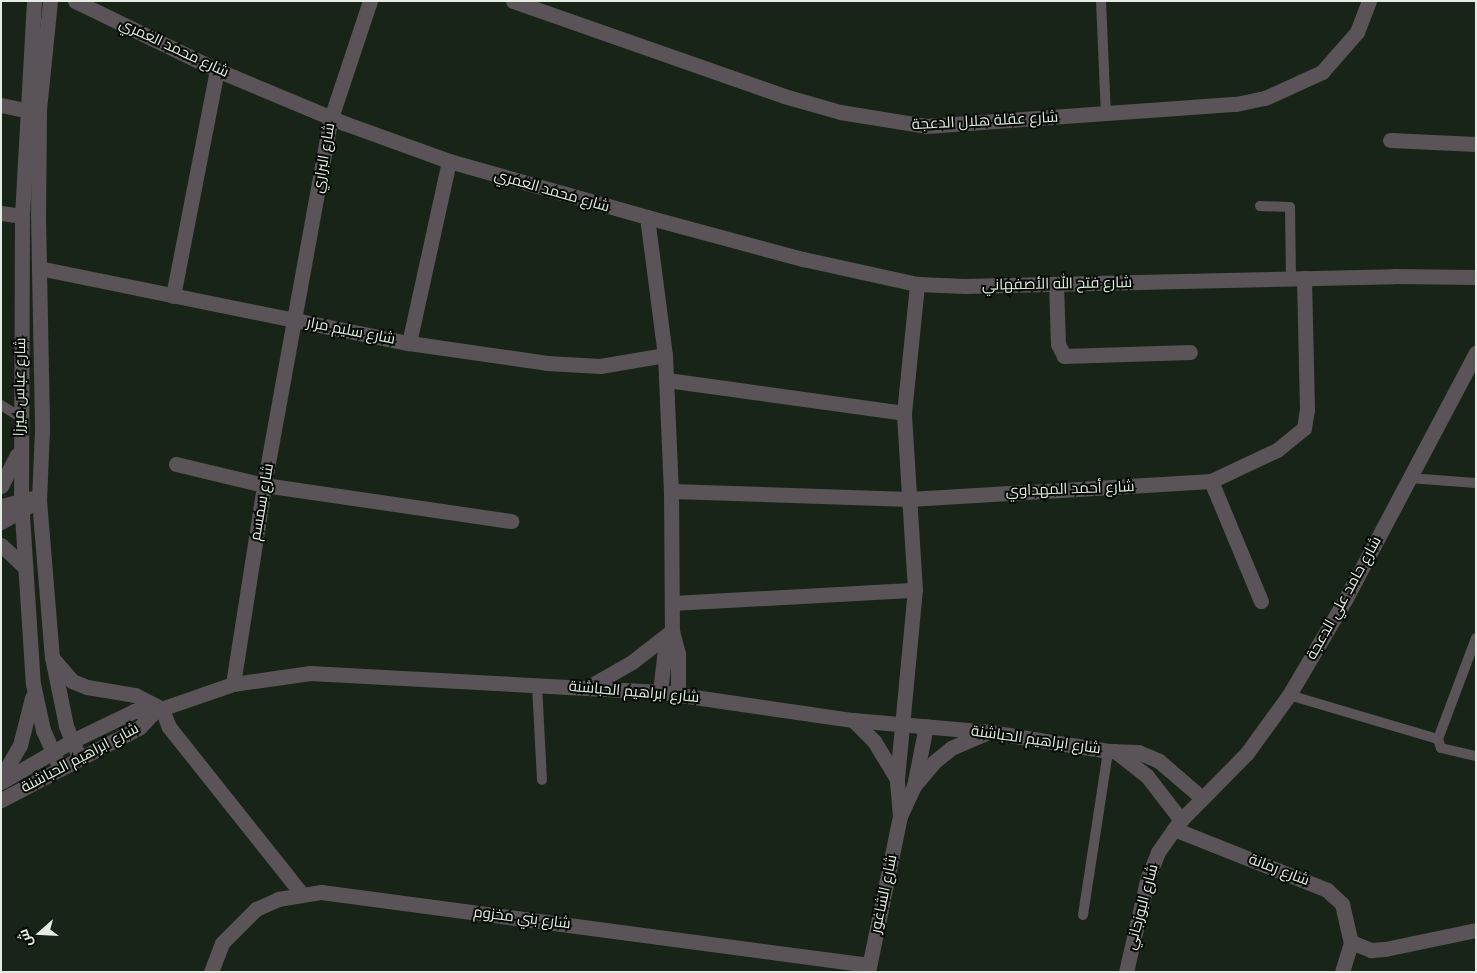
<!DOCTYPE html>
<meta charset="utf-8">
<style>
body{margin:0}
#map{position:relative;width:1477px;height:973px;overflow:hidden;background:#192419;font-family:Figtree,Cairo,sans-serif}
div>[style]{position:absolute}
.service>*{height:10px;margin:-5px;padding:0 5px;transform-origin:5px;border-radius:5px;background:#5a5358}
.minor>*{height:15px;margin:-7.5px;padding:0 7.5px;transform-origin:7.5px;border-radius:7.5px;background:#5a5358}
.tertiary>*{height:15px;margin:-7.5px;padding:0 7.5px;transform-origin:7.5px;border-radius:7.5px;background:#5a5358}
span{translate:-50% -50%;white-space:nowrap;text-align:center;line-height:1.15;-webkit-text-stroke:4px #070c07;paint-order:stroke}
.street-label{font-size:15px;color:#e4ece4}
.frame{position:absolute;inset:0;border:2px solid #e4ece4;pointer-events:none}
.north{position:absolute;left:15px;top:908px;width:50px;height:50px;-webkit-text-stroke:4px #070c07;paint-order:stroke;rotate:251deg;font-size:14px;font-weight:700;line-height:20px;text-align:center;color:#e4ece4}
.north::after{content:'';display:block;margin:auto;width:18px;height:22px;background:#e4ece4;clip-path:polygon(50% 0,100% 100%,50% 72%,0 100%)}
</style>
<div id="map">
<div class="service">
<div style="left:1101px;top:1px;width:113px;rotate:87.5deg"></div>
<div style="left:1260px;top:206px;width:30px;rotate:2deg"></div>
<div style="left:1290px;top:207px;width:71px;rotate:89.2deg"></div>
<div style="left:1px;top:405px;width:22px;rotate:32deg"></div>
<div style="left:1409px;top:478px;width:67px;rotate:4.3deg"></div>
<div style="left:1476px;top:638px;width:108px;rotate:110.6deg"></div>
<div style="left:1438px;top:739px;width:9px;rotate:72deg"></div>
<div style="left:1441px;top:748px;width:36px;rotate:13deg"></div>
<div style="left:537px;top:685px;width:95px;rotate:87deg"></div>
<div style="left:1289px;top:695px;width:155px;rotate:16.5deg"></div>
<div style="left:1083px;top:915px;width:166px;rotate:-81.3deg"></div>
</div>
<div class="minor">
<div style="left:75px;top:1px;width:158px;rotate:25.9deg"></div>
<div style="left:217px;top:70px;width:138px;rotate:22.7deg"></div>
<div style="left:344px;top:123px;width:112px;rotate:19.9deg"></div>
<div style="left:449px;top:161px;width:206px;rotate:15.8deg"></div>
<div style="left:647px;top:217px;width:139px;rotate:82.6deg"></div>
<div style="left:665px;top:355px;width:136px;rotate:87.5deg"></div>
<div style="left:671px;top:491px;width:140px;rotate:89.6deg"></div>
<div style="left:672px;top:631px;width:24px;rotate:75deg"></div>
<div style="left:678px;top:654px;width:40px;rotate:90deg"></div>
<div style="left:513px;top:1px;width:287px;rotate:19.3deg"></div>
<div style="left:784px;top:96px;width:58px;rotate:15.9deg"></div>
<div style="left:840px;top:112px;width:87px;rotate:9.2deg"></div>
<div style="left:926px;top:126px;width:311px;rotate:-4.1deg"></div>
<div style="left:1236px;top:104px;width:30px;rotate:-12deg"></div>
<div style="left:1265px;top:98px;width:63px;rotate:-24.5deg"></div>
<div style="left:1322px;top:72px;width:53px;rotate:-48.8deg"></div>
<div style="left:1357px;top:32px;width:33px;rotate:-69deg"></div>
<div style="left:1px;top:105px;width:25px;rotate:12deg"></div>
<div style="left:1390px;top:140px;width:86px;rotate:2.7deg"></div>
<div style="left:1px;top:213px;width:21px;rotate:8deg"></div>
<div style="left:647px;top:217px;width:162px;rotate:15.1deg"></div>
<div style="left:803px;top:259px;width:117px;rotate:12.4deg"></div>
<div style="left:917px;top:284px;width:48px;rotate:2.4deg"></div>
<div style="left:965px;top:286px;width:429px;rotate:-1.3deg"></div>
<div style="left:1394px;top:276px;width:82px;rotate:0.7deg"></div>
<div style="left:39px;top:268px;width:378px;rotate:11.5deg"></div>
<div style="left:409px;top:343px;width:139px;rotate:8.2deg"></div>
<div style="left:547px;top:363px;width:53px;rotate:3.2deg"></div>
<div style="left:600px;top:366px;width:66px;rotate:-9.6deg"></div>
<div style="left:1056px;top:284px;width:60px;rotate:88.1deg"></div>
<div style="left:1058px;top:344px;width:13px;rotate:63deg"></div>
<div style="left:1064px;top:356px;width:126px;rotate:-1.8deg"></div>
<div style="left:173px;top:296px;width:230px;rotate:-79deg"></div>
<div style="left:409px;top:343px;width:186px;rotate:-77.6deg"></div>
<div style="left:667px;top:380px;width:239px;rotate:7.9deg"></div>
<div style="left:176px;top:464px;width:90px;rotate:13.4deg"></div>
<div style="left:264px;top:485px;width:250px;rotate:8.3deg"></div>
<div style="left:1211px;top:481px;width:130px;rotate:67.4deg"></div>
<div style="left:671px;top:491px;width:238px;rotate:1.9deg"></div>
<div style="left:909px;top:499px;width:303px;rotate:-3.4deg"></div>
<div style="left:1211px;top:481px;width:73px;rotate:-25.2deg"></div>
<div style="left:1277px;top:450px;width:35px;rotate:-39deg"></div>
<div style="left:1304px;top:428px;width:18px;rotate:-81deg"></div>
<div style="left:1307px;top:410px;width:132px;rotate:-91.3deg"></div>
<div style="left:1px;top:506px;width:32px;rotate:-14deg"></div>
<div style="left:1px;top:522px;width:44px;rotate:-30.1deg"></div>
<div style="left:672px;top:603px;width:243px;rotate:-3.1deg"></div>
<div style="left:233px;top:684px;width:201px;rotate:-81.1deg"></div>
<div style="left:264px;top:485px;width:373px;rotate:-79.7deg"></div>
<div style="left:331px;top:118px;width:123px;rotate:-71.6deg"></div>
<div style="left:660px;top:692px;width:43px;rotate:-83.4deg"></div>
<div style="left:665px;top:649px;width:19px;rotate:-69deg"></div>
<div style="left:162px;top:709px;width:19px;rotate:69deg"></div>
<div style="left:169px;top:727px;width:212px;rotate:51.5deg"></div>
<div style="left:900px;top:816px;width:37px;rotate:-95deg"></div>
<div style="left:897px;top:779px;width:190px;rotate:-84.6deg"></div>
<div style="left:915px;top:590px;width:177px;rotate:-93.6deg"></div>
<div style="left:904px;top:413px;width:130px;rotate:-84.2deg"></div>
<div style="left:1174px;top:829px;width:165px;rotate:21.7deg"></div>
<div style="left:1327px;top:890px;width:21px;rotate:43deg"></div>
<div style="left:1342px;top:904px;width:39px;rotate:77deg"></div>
<div style="left:1351px;top:942px;width:22px;rotate:22deg"></div>
<div style="left:1371px;top:950px;width:14px;rotate:-4deg"></div>
<div style="left:1385px;top:949px;width:93px;rotate:-11.8deg"></div>
<div style="left:211px;top:972px;width:31px;rotate:-69deg"></div>
<div style="left:222px;top:943px;width:48px;rotate:-45deg"></div>
<div style="left:256px;top:909px;width:24px;rotate:-24deg"></div>
<div style="left:278px;top:899px;width:44px;rotate:-9.2deg"></div>
<div style="left:321px;top:892px;width:553px;rotate:7.59deg"></div>
<div style="left:868px;top:972px;width:159px;rotate:-78.4deg"></div>
<div style="left:900px;top:816px;width:33px;rotate:-65deg"></div>
<div style="left:914px;top:786px;width:61px;rotate:-78.7deg"></div>
<div style="left:1126px;top:972px;width:98px;rotate:-77deg"></div>
<div style="left:1148px;top:877px;width:27px;rotate:-68deg"></div>
<div style="left:1158px;top:852px;width:38px;rotate:-55deg"></div>
<div style="left:1342px;top:972px;width:31px;rotate:-73deg"></div>
</div>
<div class="tertiary">
<div style="left:34px;top:1px;width:215px;rotate:93.2deg"></div>
<div style="left:22px;top:216px;width:284px;rotate:90.2deg"></div>
<div style="left:21px;top:500px;width:184px;rotate:86.3deg"></div>
<div style="left:33px;top:684px;width:47px;rotate:77.7deg"></div>
<div style="left:43px;top:730px;width:42px;rotate:65.9deg"></div>
<div style="left:50px;top:1px;width:110px;rotate:95.8deg"></div>
<div style="left:39px;top:110px;width:106px;rotate:90.5deg"></div>
<div style="left:38px;top:216px;width:213px;rotate:88.9deg"></div>
<div style="left:42px;top:429px;width:71px;rotate:92.4deg"></div>
<div style="left:39px;top:500px;width:158px;rotate:85.3deg"></div>
<div style="left:52px;top:657px;width:70px;rotate:78.5deg"></div>
<div style="left:66px;top:726px;width:34px;rotate:67deg"></div>
<div style="left:1px;top:486px;width:35px;rotate:-63deg"></div>
<div style="left:1px;top:545px;width:33px;rotate:43deg"></div>
<div style="left:54px;top:660px;width:28px;rotate:49deg"></div>
<div style="left:72px;top:681px;width:16px;rotate:22deg"></div>
<div style="left:87px;top:687px;width:49px;rotate:9.5deg"></div>
<div style="left:135px;top:695px;width:30px;rotate:27deg"></div>
<div style="left:590px;top:686px;width:48px;rotate:-29.7deg"></div>
<div style="left:632px;top:662px;width:51px;rotate:-37.8deg"></div>
<div style="left:853px;top:720px;width:30px;rotate:45deg"></div>
<div style="left:874px;top:741px;width:44px;rotate:58.8deg"></div>
<div style="left:1115px;top:751px;width:41px;rotate:38deg"></div>
<div style="left:1147px;top:776px;width:56px;rotate:52.3deg"></div>
<div style="left:1181px;top:820px;width:94px;rotate:-45.4deg"></div>
<div style="left:1247px;top:753px;width:72px;rotate:-54.1deg"></div>
<div style="left:1289px;top:695px;width:110px;rotate:-59.5deg"></div>
<div style="left:1345px;top:600px;width:280px;rotate:-62.1deg"></div>
<div style="left:1px;top:778px;width:38px;rotate:-60deg"></div>
<div style="left:20px;top:745px;width:49px;rotate:-75.7deg"></div>
<div style="left:1px;top:782px;width:82px;rotate:-30deg"></div>
<div style="left:72px;top:741px;width:69px;rotate:-25.8deg"></div>
<div style="left:134px;top:711px;width:21px"></div>
<div style="left:155px;top:711px;width:83px;rotate:-19.1deg"></div>
<div style="left:233px;top:684px;width:78px;rotate:-8.1deg"></div>
<div style="left:310px;top:673px;width:351px;rotate:3.1deg"></div>
<div style="left:660px;top:692px;width:195px;rotate:8.3deg"></div>
<div style="left:853px;top:720px;width:138px;rotate:5deg"></div>
<div style="left:990px;top:732px;width:120px;rotate:9.1deg"></div>
<div style="left:1108px;top:751px;width:30px;rotate:2deg"></div>
<div style="left:1138px;top:752px;width:23px;rotate:23deg"></div>
<div style="left:1159px;top:761px;width:57px;rotate:40.7deg"></div>
<div style="left:914px;top:786px;width:31px;rotate:-50deg"></div>
<div style="left:934px;top:762px;width:22px;rotate:-39deg"></div>
<div style="left:951px;top:748px;width:36px;rotate:-23deg"></div>
<div style="left:1px;top:800px;width:157px;rotate:-27.7deg"></div>
<div style="left:140px;top:727px;width:22px;rotate:-47deg"></div>
</div>
<div class="street-label">
<span style="left:174px;top:48px;rotate:25deg">شارع محمد العمري</span>
<span style="left:985px;top:121px;rotate:-3deg">شارع عقلة هلال الدعجة</span>
<span style="left:324px;top:158px;rotate:-80deg">شارع البراري</span>
<span style="left:552px;top:191px;rotate:16deg">شارع محمد العمري</span>
<span style="left:1057px;top:284px;rotate:-1deg">شارع فتح الله الأصفهاني</span>
<span style="left:351px;top:331px;rotate:11deg">شارع سليم مرار</span>
<span style="left:20px;top:387px;rotate:-89deg">شارع عباس ميرزا</span>
<span style="left:1070px;top:489px;rotate:-2deg">شارع أحمد المهداوي</span>
<span style="left:262px;top:502px;rotate:-80deg">شارع سمسم</span>
<span style="left:1344px;top:598px;rotate:-61deg">شارع حامد علي الدعجة</span>
<span style="left:634px;top:692px;rotate:5deg">شارع ابراهيم الحباشنة</span>
<span style="left:1036px;top:740px;rotate:8deg">شارع ابراهيم الحباشنة</span>
<span style="left:80px;top:758px;rotate:-28deg">شارع ابراهيم الحباشنة</span>
<span style="left:1279px;top:870px;rotate:21deg">شارع رمانة</span>
<span style="left:884px;top:894px;rotate:-78deg">شارع الشاغور</span>
<span style="left:1142px;top:907px;rotate:-75deg">شارع البوزجاني</span>
<span style="left:522px;top:918px;rotate:7deg">شارع بني مخزوم</span>
</div>
<div class="frame"></div>
<div class="north">ش</div>
</div>
